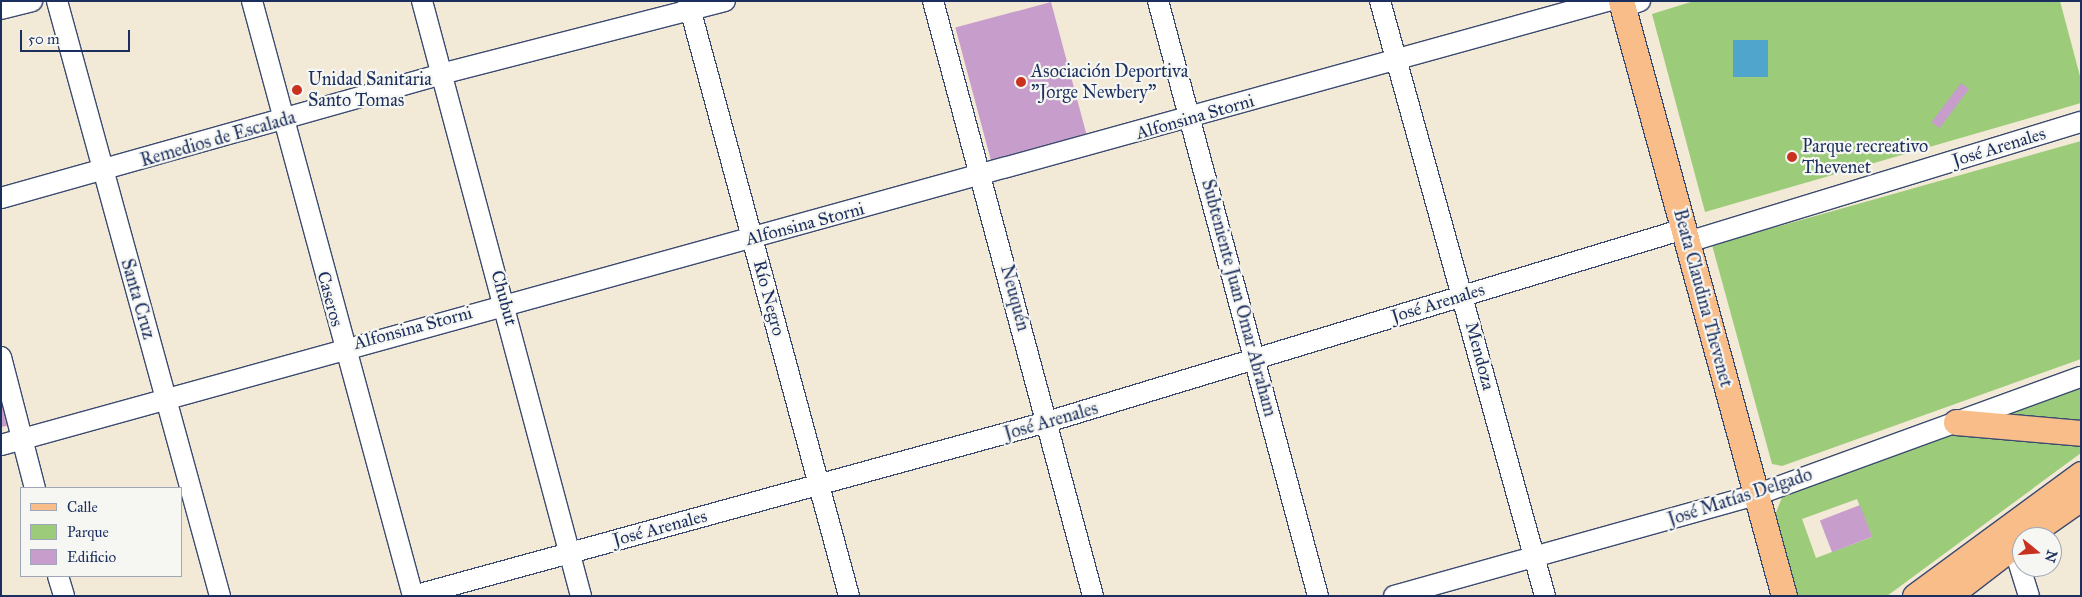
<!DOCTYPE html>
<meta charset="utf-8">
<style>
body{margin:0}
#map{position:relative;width:2082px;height:597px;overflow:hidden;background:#f3e9d7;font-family:"IM FELL Great Primer",serif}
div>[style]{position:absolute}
.green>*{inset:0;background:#9ccc7a}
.water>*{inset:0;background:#4fa5cb;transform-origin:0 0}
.building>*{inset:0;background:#c69dcb;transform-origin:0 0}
.roads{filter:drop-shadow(1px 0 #3b4b70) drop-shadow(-1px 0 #3b4b70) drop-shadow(0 1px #3b4b70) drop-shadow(0 -1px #3b4b70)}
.minor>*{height:20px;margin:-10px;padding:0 10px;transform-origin:10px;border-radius:10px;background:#fff}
.major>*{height:25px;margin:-12.5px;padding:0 12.5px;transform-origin:12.5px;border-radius:12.5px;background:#f8bd89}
.dots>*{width:14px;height:14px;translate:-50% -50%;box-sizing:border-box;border:2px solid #f6f6f2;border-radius:50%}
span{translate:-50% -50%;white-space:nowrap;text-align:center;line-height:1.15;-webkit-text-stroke:4.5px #f6f6f2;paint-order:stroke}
.poi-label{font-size:18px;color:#1b2f5e}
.left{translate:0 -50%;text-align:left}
.street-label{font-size:18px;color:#1b2f5e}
.frame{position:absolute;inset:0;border:2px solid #1b2f5e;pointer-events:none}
.legend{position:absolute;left:20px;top:487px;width:162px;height:90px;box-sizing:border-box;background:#f6f6f2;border:1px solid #9ea6b7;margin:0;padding:6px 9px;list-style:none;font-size:15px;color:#1b2f5e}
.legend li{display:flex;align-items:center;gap:10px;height:25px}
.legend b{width:25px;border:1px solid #9ea6b7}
.north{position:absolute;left:2012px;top:527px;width:50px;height:50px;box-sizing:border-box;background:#f6f6f2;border:1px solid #9ea6b7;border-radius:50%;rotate:107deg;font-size:14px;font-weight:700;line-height:20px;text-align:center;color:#1b2f5e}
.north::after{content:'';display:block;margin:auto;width:18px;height:22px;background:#c8321e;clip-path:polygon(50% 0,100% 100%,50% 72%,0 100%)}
.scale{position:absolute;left:20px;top:30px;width:110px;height:22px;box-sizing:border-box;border:2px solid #1b2f5e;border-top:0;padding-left:6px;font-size:15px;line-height:18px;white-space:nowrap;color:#1b2f5e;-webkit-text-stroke:4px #f6f6f2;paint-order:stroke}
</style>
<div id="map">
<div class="green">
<div style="clip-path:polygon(1694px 1px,2060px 1px,2081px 80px,2081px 103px,1705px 212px,1652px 14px)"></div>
<div style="clip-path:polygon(2081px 141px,2081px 359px,1782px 466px,1772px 464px,1712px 245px)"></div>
<div style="clip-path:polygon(2081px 387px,2081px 423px,1997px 417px)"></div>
<div style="clip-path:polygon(evenodd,1958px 430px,2081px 440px,2081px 453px,1887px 596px,1797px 596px,1775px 515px,1783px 495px,1958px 430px,1857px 499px,1872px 537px,1816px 558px,1802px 519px,1857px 499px)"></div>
</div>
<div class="water">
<div style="left:1733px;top:40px;width:35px;height:37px"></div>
</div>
<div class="building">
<div style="left:1051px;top:2px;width:138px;height:99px;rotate:75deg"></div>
<div style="left:1961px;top:83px;width:10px;height:49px;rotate:37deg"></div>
<div style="clip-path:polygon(1px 391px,11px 425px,1px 427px)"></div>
<div style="left:1860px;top:505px;width:34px;height:43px;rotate:69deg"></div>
</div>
<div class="roads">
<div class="minor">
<div style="left:57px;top:1px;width:617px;rotate:74.68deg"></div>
<div style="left:252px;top:1px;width:616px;rotate:74.86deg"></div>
<div style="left:422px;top:1px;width:616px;rotate:75.04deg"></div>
<div style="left:688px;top:1px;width:616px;rotate:74.86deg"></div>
<div style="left:933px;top:1px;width:616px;rotate:74.95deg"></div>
<div style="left:1158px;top:1px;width:616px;rotate:74.95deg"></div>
<div style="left:1380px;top:1px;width:617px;rotate:74.5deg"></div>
<div style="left:1623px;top:7px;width:18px;rotate:-19deg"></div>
<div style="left:1px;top:9px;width:32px;rotate:-14deg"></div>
<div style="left:1px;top:198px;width:457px;rotate:-15.7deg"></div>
<div style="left:441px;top:74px;width:293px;rotate:-14.4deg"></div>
<div style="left:1688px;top:242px;width:411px;rotate:-17deg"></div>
<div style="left:1px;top:357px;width:135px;rotate:75.5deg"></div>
<div style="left:1px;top:445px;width:1667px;rotate:-15.45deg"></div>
<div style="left:2013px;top:545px;width:53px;rotate:72.6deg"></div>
<div style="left:58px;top:576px;width:21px;rotate:73deg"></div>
<div style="left:413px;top:596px;width:657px;rotate:-15.35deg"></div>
<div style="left:1047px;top:422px;width:666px;rotate:-16.86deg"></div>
<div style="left:1394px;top:596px;width:376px;rotate:-15.6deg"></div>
<div style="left:1756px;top:495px;width:346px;rotate:-20deg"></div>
</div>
<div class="major">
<div style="left:1621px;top:1px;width:617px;rotate:74.68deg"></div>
<div style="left:1956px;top:422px;width:125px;rotate:5deg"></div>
<div style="left:2025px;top:537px;width:68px;rotate:-34.9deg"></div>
<div style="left:1915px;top:596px;width:206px;rotate:-36.3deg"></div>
<div style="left:1948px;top:596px;width:93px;rotate:-37.6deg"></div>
</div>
</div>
<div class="dots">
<div style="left:1021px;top:82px;background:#c8321e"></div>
<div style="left:297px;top:90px;background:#c8321e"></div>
<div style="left:1792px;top:157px;background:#c8321e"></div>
</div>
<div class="poi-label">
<span class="left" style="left:1031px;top:82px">Asociación Deportiva<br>"Jorge Newbery"</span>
<span class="left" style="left:308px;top:90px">Unidad Sanitaria<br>Santo Tomas</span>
<span class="left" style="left:1802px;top:157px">Parque recreativo<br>Thevenet</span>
</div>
<div class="street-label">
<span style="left:1195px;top:117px;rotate:-16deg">Alfonsina Storni</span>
<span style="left:218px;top:139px;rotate:-16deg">Remedios de Escalada</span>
<span style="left:1999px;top:147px;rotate:-17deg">José Arenales</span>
<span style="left:805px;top:224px;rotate:-15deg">Alfonsina Storni</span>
<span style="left:504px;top:298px;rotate:75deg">Chubut</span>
<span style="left:769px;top:298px;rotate:75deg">Río Negro</span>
<span style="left:1015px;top:298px;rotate:75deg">Neuquén</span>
<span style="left:1239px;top:298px;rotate:75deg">Subteniente Juan Omar Abraham</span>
<span style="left:1703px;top:298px;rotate:75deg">Beata Claudina Thevenet</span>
<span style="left:138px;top:299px;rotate:74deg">Santa Cruz</span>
<span style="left:330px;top:299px;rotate:75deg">Caseros</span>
<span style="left:1438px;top:303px;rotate:-17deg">José Arenales</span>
<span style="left:413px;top:328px;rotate:-15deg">Alfonsina Storni</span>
<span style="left:1480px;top:356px;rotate:75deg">Mendoza</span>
<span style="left:1051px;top:421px;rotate:-16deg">José Arenales</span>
<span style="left:1740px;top:497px;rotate:-18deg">José Matías Delgado</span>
<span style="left:660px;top:528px;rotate:-15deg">José Arenales</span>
</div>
<div class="frame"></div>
<ul class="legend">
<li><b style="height:6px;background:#f8bd89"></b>Calle</li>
<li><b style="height:14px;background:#9ccc7a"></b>Parque</li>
<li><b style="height:14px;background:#c69dcb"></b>Edificio</li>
</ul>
<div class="north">N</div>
<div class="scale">50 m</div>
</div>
